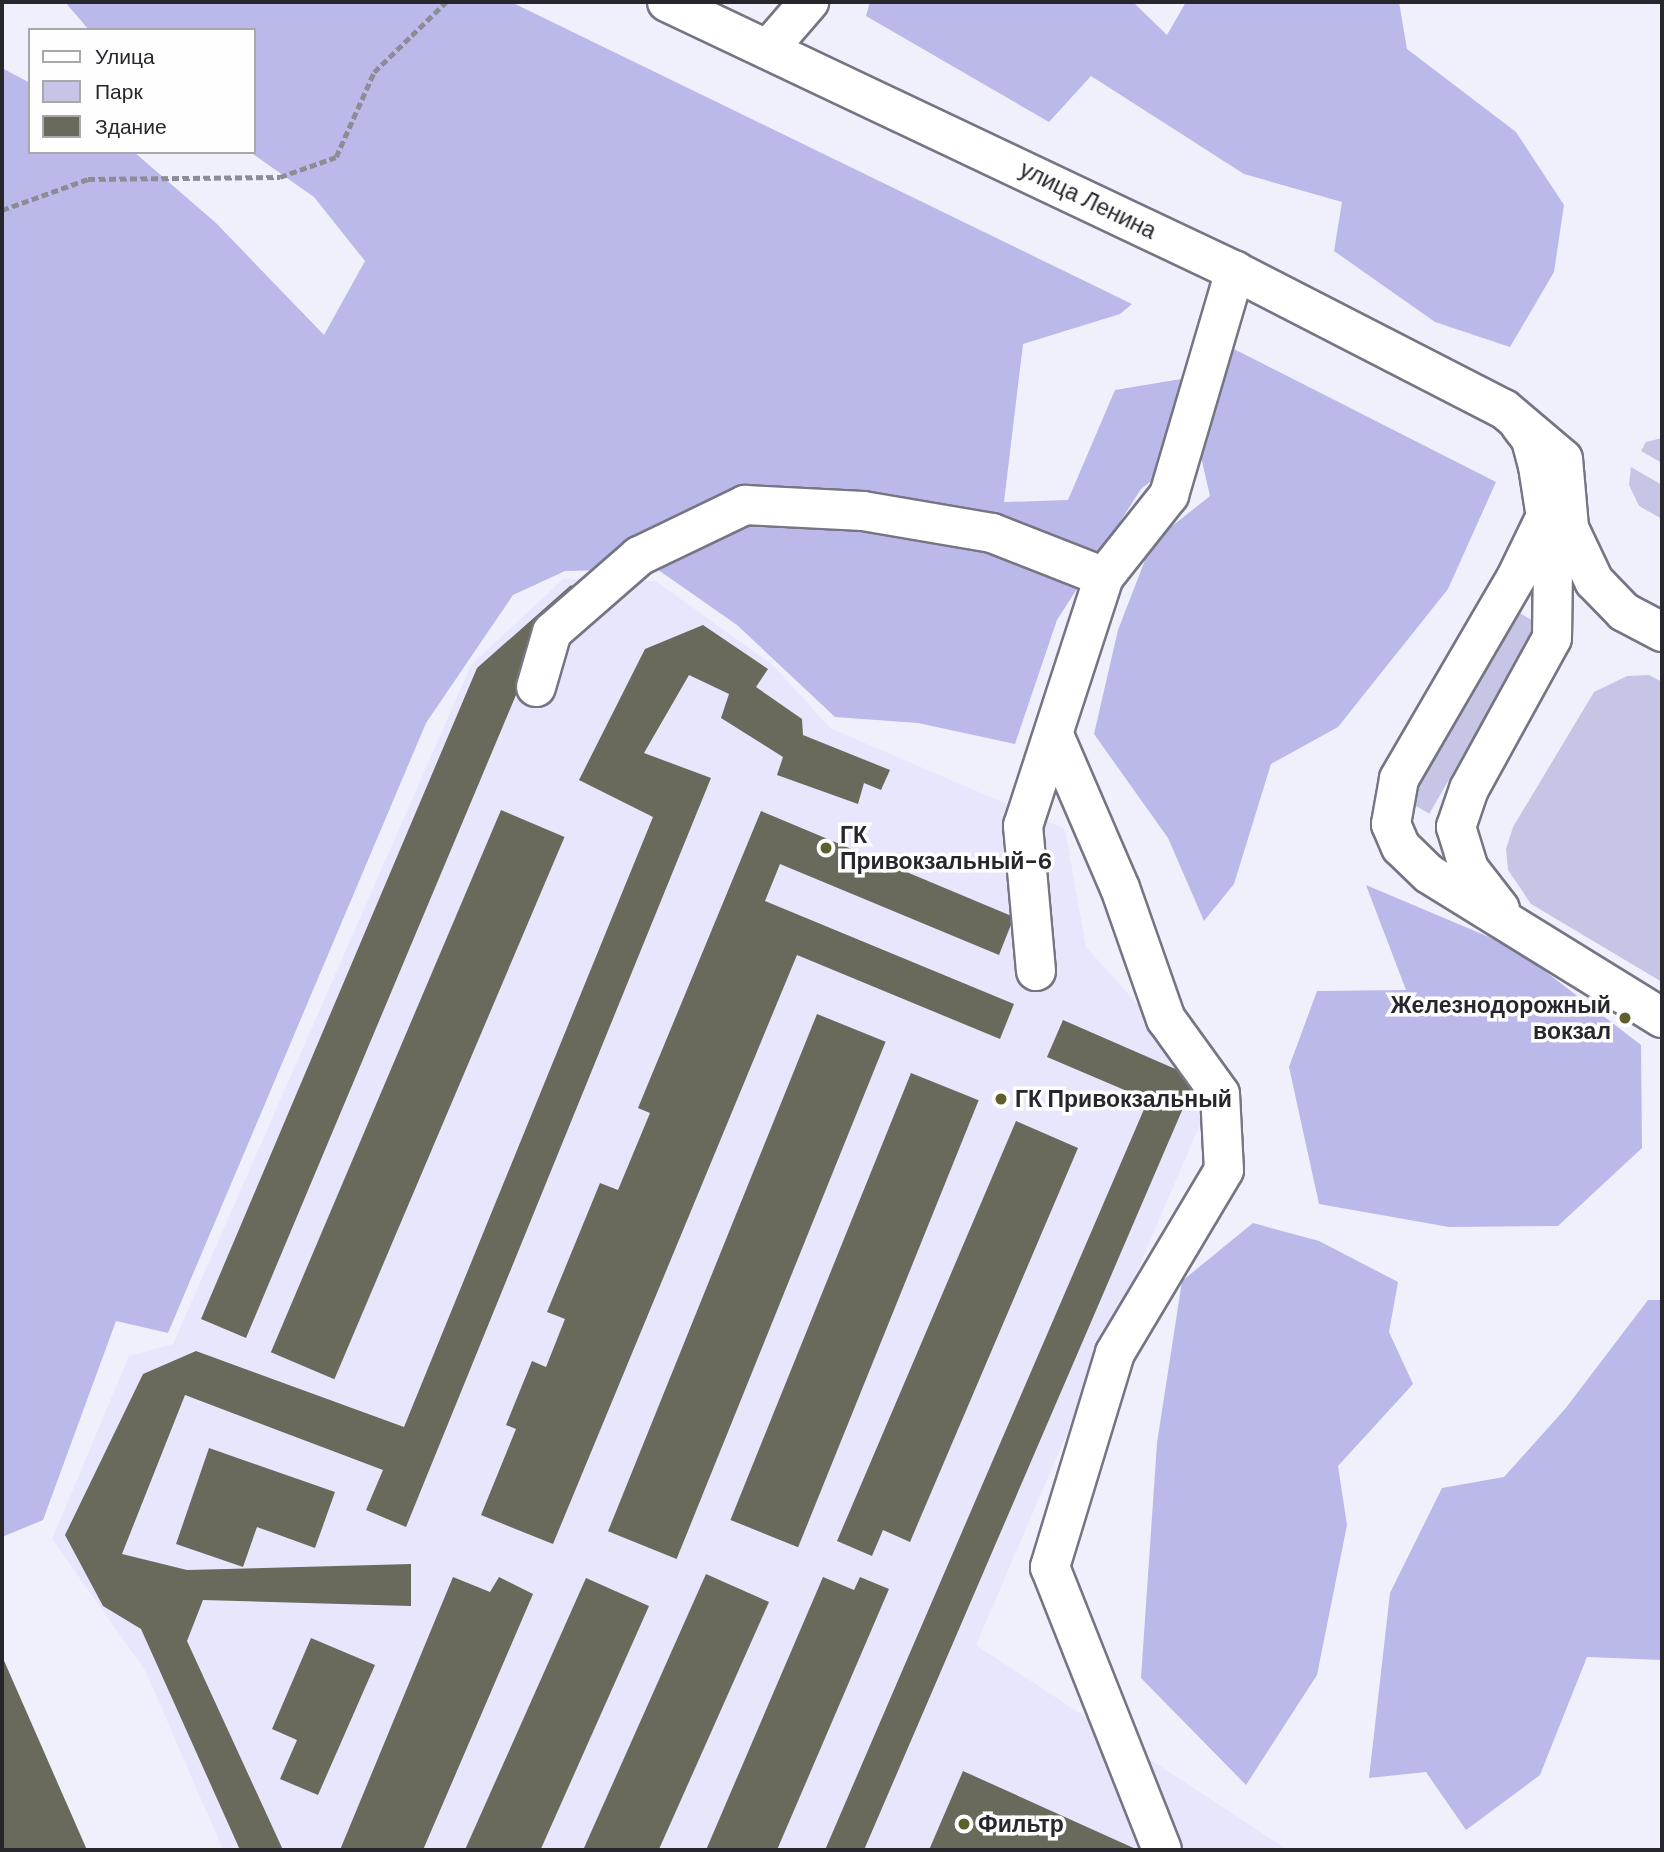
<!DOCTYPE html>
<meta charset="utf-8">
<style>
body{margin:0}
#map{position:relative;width:1664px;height:1852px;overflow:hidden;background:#f0f0fd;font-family:"DM Sans",sans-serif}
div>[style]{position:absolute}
.built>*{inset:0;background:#e7e6fd}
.green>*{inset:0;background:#c7c5e5;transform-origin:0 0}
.forest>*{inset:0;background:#bbb8ea}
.building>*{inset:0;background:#696a5c;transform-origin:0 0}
.path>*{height:4.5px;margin-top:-2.25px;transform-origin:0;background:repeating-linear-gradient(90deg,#8c8c96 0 7px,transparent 0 10.5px)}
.roads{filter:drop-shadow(2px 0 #767583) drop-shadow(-2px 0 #767583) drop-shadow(0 2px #767583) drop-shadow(0 -2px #767583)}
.minor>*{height:38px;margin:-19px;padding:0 19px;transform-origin:19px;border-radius:19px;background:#fff}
.dots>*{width:19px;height:19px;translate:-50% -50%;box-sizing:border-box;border:4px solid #fefefe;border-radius:50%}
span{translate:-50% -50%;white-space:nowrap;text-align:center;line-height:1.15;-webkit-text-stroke:7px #fefefe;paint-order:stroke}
.street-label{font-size:23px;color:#26262c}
.poi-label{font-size:23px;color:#26262c;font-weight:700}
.left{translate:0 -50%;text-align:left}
.right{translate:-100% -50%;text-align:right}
.frame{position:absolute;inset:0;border:4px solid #26262c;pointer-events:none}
.legend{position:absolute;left:28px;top:28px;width:228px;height:126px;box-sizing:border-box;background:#fefefe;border:2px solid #a8a8aa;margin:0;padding:9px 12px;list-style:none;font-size:21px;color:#26262c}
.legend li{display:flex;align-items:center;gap:14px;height:35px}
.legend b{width:35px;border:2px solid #a8a8aa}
</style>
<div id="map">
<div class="built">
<div style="clip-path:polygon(563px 579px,656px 581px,774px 666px,830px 728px,1065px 829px,1086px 947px,1215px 1090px,976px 1645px,1288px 1850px,223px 1850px,145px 1670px,52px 1539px,129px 1356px,173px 1344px,471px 665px)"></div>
</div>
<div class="green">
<div style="clip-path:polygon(1662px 438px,1662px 463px,1641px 451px,1646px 442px)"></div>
<div style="clip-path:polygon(1631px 467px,1662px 485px,1662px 519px,1639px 506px,1629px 485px)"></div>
<div style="left:1518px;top:612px;width:24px;height:219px;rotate:30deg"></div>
<div style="clip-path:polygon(1649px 675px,1662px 682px,1662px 982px,1531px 904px,1508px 870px,1506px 849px,1513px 827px,1594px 692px,1627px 676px)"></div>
</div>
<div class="forest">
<div style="clip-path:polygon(65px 2px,511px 2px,1132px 304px,1120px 314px,1023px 344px,1004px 502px,1068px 500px,1115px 390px,1211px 374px,1226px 345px,1496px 482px,1448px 589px,1338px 727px,1271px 764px,1234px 884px,1204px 921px,1168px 838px,1094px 734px,1118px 630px,1152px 542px,1210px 496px,1198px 444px,1141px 489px,1057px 620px,1015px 744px,918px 723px,835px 717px,737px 625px,657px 569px,565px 571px,513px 595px,426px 723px,168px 1333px,116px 1321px,43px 1520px,2px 1537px,2px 68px,30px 83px,30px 152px,134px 152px,216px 223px,324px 335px,365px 261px,314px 197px,250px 152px,254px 30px,89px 30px)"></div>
<div style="clip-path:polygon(870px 2px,1133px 2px,1167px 35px,1186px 2px,1399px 2px,1407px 49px,1516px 132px,1564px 205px,1554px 272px,1510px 347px,1435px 322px,1334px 251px,1342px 202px,1244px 174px,1091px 76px,1049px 122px,866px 16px)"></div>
<div style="clip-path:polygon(1366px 885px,1515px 948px,1641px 1045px,1642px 1148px,1558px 1226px,1449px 1227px,1319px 1204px,1289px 1067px,1317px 991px,1406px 990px)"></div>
<div style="clip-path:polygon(1253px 1223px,1319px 1241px,1398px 1282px,1389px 1332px,1413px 1384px,1338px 1466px,1347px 1525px,1317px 1675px,1246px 1785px,1141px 1678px,1157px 1443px,1182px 1281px)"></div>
<div style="clip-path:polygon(1648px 1300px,1662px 1300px,1662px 1660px,1587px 1657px,1540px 1775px,1466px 1830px,1426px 1772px,1369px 1778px,1390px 1593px,1442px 1488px,1504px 1477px,1565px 1409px)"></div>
</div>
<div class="building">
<div style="clip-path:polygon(571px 585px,597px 615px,521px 683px,246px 1338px,201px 1319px,477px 668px)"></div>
<div style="clip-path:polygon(703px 625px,768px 669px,756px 687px,802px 719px,803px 735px,890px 770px,881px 790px,864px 783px,858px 804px,777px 775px,783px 757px,721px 718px,729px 694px,689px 675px,644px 753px,711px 778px,406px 1527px,366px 1510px,383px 1470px,185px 1395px,122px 1554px,187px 1570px,411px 1564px,411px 1606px,203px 1600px,187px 1641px,283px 1850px,240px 1850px,141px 1629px,103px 1606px,65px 1535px,143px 1374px,196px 1351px,404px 1427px,653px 817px,579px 780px,645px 649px)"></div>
<div style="left:501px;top:810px;width:69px;height:589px;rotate:23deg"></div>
<div style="clip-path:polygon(761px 811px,1014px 917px,999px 955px,780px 864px,765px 901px,1014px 1004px,1000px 1039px,797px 955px,553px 1544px,481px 1515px,516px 1429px,506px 1425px,532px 1361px,546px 1367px,565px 1319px,547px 1312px,600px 1183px,618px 1190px,650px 1113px,638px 1108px)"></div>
<div style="left:817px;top:1014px;width:74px;height:558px;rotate:22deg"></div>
<div style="clip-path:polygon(1063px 1020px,1196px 1078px,864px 1850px,825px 1850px,1148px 1100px,1047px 1057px)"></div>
<div style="left:911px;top:1073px;width:73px;height:482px;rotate:22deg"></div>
<div style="clip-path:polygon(1016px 1121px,1078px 1148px,910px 1542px,883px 1530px,872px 1556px,837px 1541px)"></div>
<div style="clip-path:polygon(209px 1448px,335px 1492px,315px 1548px,257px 1527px,243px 1567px,176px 1544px)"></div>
<div style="left:706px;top:1574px;width:69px;height:300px;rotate:24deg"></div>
<div style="clip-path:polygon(453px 1577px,490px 1592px,499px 1577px,533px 1594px,423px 1850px,340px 1850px)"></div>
<div style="clip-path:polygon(823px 1577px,854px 1590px,860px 1577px,889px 1589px,777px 1850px,706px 1850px)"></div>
<div style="left:586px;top:1578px;width:69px;height:297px;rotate:24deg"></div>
<div style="clip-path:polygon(311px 1638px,375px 1665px,318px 1795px,280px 1779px,297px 1740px,272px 1729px)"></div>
<div style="clip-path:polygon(2px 1656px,87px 1850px,2px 1850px)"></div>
<div style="clip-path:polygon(963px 1771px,1138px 1850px,929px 1850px)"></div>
</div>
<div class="path">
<div style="left:2px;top:210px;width:91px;rotate:-19.8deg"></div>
<div style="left:88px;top:179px;width:192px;rotate:-0.6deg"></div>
<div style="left:280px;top:177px;width:59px;rotate:-19.7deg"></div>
<div style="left:336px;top:157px;width:93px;rotate:-65.9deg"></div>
<div style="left:374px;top:72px;width:100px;rotate:-44.2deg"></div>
</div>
<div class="roads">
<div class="minor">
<div style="left:667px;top:2px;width:628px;rotate:25.34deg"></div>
<div style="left:1235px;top:271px;width:302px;rotate:27.2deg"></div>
<div style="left:1504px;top:409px;width:77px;rotate:40.3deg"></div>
<div style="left:1563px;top:459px;width:69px;rotate:85deg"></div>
<div style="left:1569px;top:528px;width:59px;rotate:64.7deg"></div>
<div style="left:1594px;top:581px;width:43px;rotate:45.9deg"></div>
<div style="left:1624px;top:612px;width:43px;rotate:27.8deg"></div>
<div style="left:770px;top:47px;width:60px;rotate:-49.1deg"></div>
<div style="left:1545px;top:518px;width:64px;rotate:115.8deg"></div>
<div style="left:1517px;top:576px;width:235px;rotate:120.2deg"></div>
<div style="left:1399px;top:779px;width:46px;rotate:100.1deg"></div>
<div style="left:1391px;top:824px;width:25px;rotate:67deg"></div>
<div style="left:1401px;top:847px;width:39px;rotate:44deg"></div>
<div style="left:1429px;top:874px;width:274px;rotate:31.7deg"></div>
<div style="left:536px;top:687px;width:57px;rotate:-73.8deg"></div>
<div style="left:552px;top:632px;width:116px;rotate:-41.1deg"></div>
<div style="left:639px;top:556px;width:118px;rotate:-25.7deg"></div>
<div style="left:745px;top:505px;width:118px;rotate:2.9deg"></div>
<div style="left:863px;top:511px;width:131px;rotate:9.7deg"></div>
<div style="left:992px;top:533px;width:120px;rotate:21.4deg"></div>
<div style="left:1054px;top:735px;width:167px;rotate:66.7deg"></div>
<div style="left:1120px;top:888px;width:139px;rotate:70.7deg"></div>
<div style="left:1166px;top:1019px;width:92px;rotate:54.2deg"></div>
<div style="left:1220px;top:1094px;width:76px;rotate:87deg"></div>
<div style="left:1224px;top:1170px;width:213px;rotate:120.8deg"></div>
<div style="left:1115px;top:1353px;width:224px;rotate:106.9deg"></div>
<div style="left:1050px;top:1567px;width:304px;rotate:68.4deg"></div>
<div style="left:1500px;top:909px;width:51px;rotate:-127.8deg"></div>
<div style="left:1469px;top:869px;width:44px;rotate:-107.2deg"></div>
<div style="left:1456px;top:827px;width:40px;rotate:-71.1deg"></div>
<div style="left:1469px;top:789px;width:172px;rotate:-61.2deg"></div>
<div style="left:1552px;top:638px;width:75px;rotate:-89.2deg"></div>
<div style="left:1553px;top:563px;width:98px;rotate:-98.8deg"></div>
<div style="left:1538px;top:466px;width:28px;rotate:-105deg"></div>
<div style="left:1531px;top:439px;width:18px;rotate:-128deg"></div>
<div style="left:1036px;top:971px;width:146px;rotate:-95.1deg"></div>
<div style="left:1023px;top:826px;width:262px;rotate:-72deg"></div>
<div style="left:1104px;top:577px;width:105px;rotate:-51.6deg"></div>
<div style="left:1169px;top:495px;width:234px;rotate:-73.6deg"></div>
</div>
</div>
<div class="dots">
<div style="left:826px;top:848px;background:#5e5f2c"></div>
<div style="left:1625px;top:1018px;background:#5e5f2c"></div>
<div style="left:1001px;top:1099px;background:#5e5f2c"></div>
<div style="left:964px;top:1824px;background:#5e5f2c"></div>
</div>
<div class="street-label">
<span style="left:1088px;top:200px;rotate:26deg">улица Ленина</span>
</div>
<div class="poi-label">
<span class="left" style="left:840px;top:848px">ГК<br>Привокзальный-6</span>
<span class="right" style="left:1611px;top:1018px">Железнодорожный<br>вокзал</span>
<span class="left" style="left:1015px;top:1099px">ГК Привокзальный</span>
<span class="left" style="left:978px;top:1824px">Фильтр</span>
</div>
<div class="frame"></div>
<ul class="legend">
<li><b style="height:9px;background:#fff"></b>Улица</li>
<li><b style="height:19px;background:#c7c5e5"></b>Парк</li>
<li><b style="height:19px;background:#696a5c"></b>Здание</li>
</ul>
</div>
